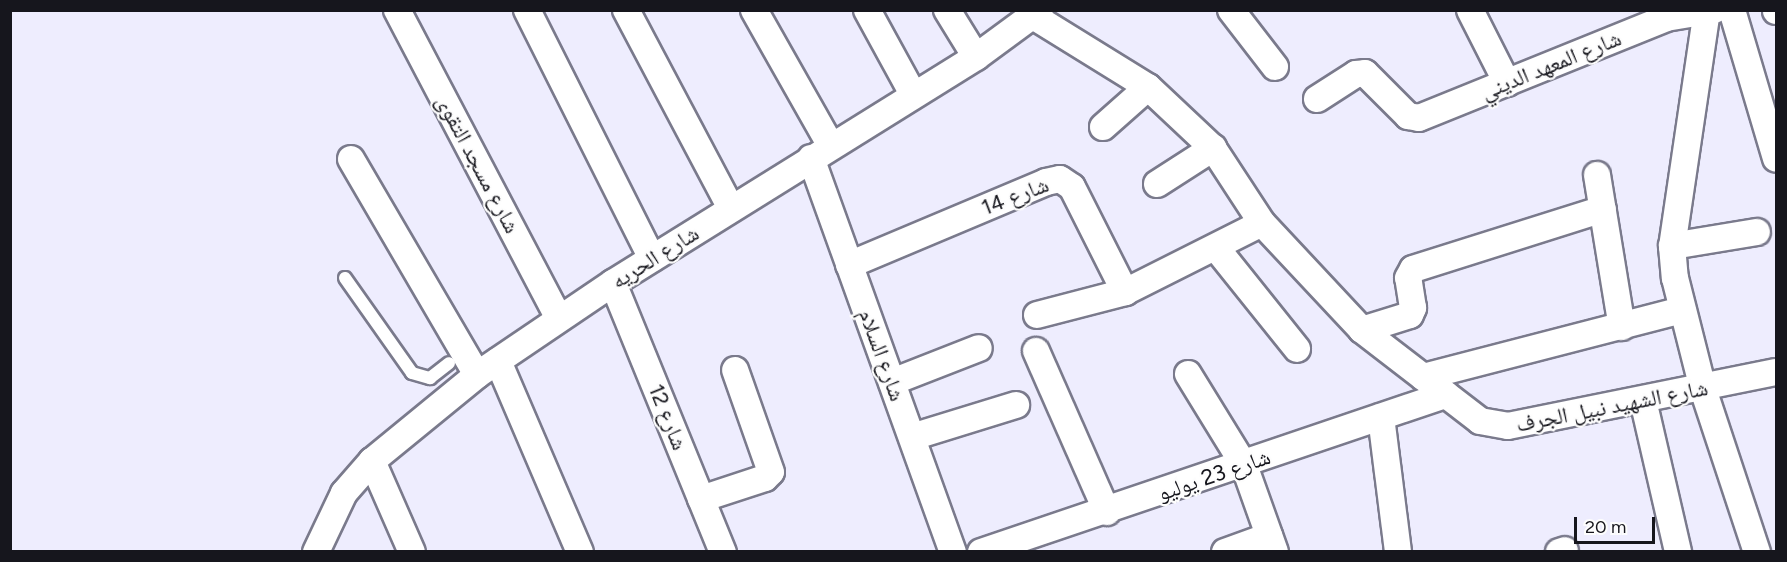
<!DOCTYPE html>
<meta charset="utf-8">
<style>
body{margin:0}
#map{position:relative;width:1787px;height:562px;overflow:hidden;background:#eeedfe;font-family:Figtree,"Noto Naskh Arabic",sans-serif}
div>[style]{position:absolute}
.roads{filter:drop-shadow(2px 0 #7a7a8c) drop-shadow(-2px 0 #7a7a8c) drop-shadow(0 2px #7a7a8c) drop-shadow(0 -2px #7a7a8c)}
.service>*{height:12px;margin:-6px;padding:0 6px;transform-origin:6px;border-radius:6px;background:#fff}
.minor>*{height:26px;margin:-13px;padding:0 13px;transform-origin:13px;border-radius:13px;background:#fff}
span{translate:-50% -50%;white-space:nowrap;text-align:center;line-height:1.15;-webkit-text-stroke:4.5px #fdfdfd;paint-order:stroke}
.street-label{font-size:22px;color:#16161d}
.frame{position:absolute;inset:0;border:12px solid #16161d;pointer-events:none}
.scale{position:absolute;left:1574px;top:517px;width:81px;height:27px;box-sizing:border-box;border:3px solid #16161d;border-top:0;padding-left:8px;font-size:18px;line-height:21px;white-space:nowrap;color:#16161d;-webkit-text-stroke:4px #fdfdfd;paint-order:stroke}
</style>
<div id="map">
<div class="roads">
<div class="service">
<div style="left:345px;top:278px;width:116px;rotate:54.8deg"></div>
<div style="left:412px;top:373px;width:19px;rotate:16deg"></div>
<div style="left:430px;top:378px;width:24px;rotate:-38deg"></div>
</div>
<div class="minor">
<div style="left:397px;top:10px;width:348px;rotate:62.3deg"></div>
<div style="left:527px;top:10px;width:278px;rotate:63.3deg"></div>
<div style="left:626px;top:10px;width:224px;rotate:62.1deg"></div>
<div style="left:754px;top:10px;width:156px;rotate:60.5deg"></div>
<div style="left:867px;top:10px;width:96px;rotate:61.3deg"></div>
<div style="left:947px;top:10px;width:55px;rotate:58.3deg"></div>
<div style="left:1231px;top:10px;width:72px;rotate:52.3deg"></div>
<div style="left:1470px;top:10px;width:82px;rotate:63.1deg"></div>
<div style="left:1707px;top:10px;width:239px;rotate:98.4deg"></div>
<div style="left:1672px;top:246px;width:32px;rotate:85deg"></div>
<div style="left:1675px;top:278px;width:114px;rotate:75.8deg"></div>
<div style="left:1703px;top:389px;width:172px;rotate:71.7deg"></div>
<div style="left:1732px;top:10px;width:155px;rotate:73.5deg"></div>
<div style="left:1776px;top:10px;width:1px;rotate:90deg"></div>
<div style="left:1033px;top:16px;width:135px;rotate:31.7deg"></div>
<div style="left:1148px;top:87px;width:89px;rotate:43.2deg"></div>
<div style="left:1213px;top:148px;width:90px;rotate:56.8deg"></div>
<div style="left:1262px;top:223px;width:146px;rotate:46.9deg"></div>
<div style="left:1362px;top:330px;width:149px;rotate:37.6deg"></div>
<div style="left:1480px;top:421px;width:28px;rotate:10deg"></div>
<div style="left:1508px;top:426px;width:273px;rotate:-11.4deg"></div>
<div style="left:1317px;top:99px;width:46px;rotate:-32.7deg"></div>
<div style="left:1356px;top:74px;width:9px;rotate:-6deg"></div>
<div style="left:1365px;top:73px;width:61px;rotate:45deg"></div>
<div style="left:1408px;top:116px;width:11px;rotate:10deg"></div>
<div style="left:1419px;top:118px;width:266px;rotate:-22deg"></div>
<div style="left:1666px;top:18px;width:49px;rotate:-9.5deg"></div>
<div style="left:1103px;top:127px;width:60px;rotate:-41.6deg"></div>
<div style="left:811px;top:158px;width:419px;rotate:70.2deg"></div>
<div style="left:351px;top:159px;width:250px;rotate:59.7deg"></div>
<div style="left:1597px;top:175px;width:154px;rotate:80.7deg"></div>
<div style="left:1157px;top:184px;width:67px;rotate:-32.7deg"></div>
<div style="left:1672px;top:246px;width:86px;rotate:-9.4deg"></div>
<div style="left:1217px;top:249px;width:128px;rotate:51.3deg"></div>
<div style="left:849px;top:265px;width:214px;rotate:-22.8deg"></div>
<div style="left:1046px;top:182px;width:14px;rotate:-12deg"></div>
<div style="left:1060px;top:179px;width:14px;rotate:34deg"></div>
<div style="left:1072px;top:187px;width:118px;rotate:63.2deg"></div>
<div style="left:613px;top:283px;width:291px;rotate:67.8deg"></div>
<div style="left:1037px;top:315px;width:91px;rotate:-14.6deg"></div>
<div style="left:1125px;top:292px;width:153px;rotate:-26.7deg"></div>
<div style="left:1362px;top:330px;width:50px;rotate:-17.4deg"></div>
<div style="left:1410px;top:315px;width:8px;rotate:-67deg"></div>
<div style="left:1413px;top:308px;width:30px;rotate:-99deg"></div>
<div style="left:1408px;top:278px;width:10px;rotate:-61deg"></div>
<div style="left:1413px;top:269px;width:199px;rotate:-17.5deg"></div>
<div style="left:1036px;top:351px;width:176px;rotate:66.2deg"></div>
<div style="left:498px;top:361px;width:208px;rotate:66.8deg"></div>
<div style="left:1188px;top:374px;width:107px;rotate:58.4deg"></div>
<div style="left:1244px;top:465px;width:92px;rotate:70.4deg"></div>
<div style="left:1423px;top:377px;width:268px;rotate:-14.5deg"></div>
<div style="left:892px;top:382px;width:93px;rotate:-21.3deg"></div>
<div style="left:1643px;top:400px;width:156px;rotate:77deg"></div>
<div style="left:1381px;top:417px;width:136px;rotate:82.8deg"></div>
<div style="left:912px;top:437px;width:109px;rotate:-17.1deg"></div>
<div style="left:372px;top:461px;width:99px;rotate:66.3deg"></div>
<div style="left:701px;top:499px;width:67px;rotate:-18.2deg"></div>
<div style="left:765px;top:478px;width:8px;rotate:-45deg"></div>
<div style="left:771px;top:472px;width:108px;rotate:-109.4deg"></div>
<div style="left:316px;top:552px;width:65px;rotate:-64.6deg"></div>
<div style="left:344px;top:493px;width:43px;rotate:-48.8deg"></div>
<div style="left:372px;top:461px;width:136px;rotate:-39.3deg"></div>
<div style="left:477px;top:375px;width:164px;rotate:-34.1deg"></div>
<div style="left:613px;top:283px;width:428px;rotate:-31.9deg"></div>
<div style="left:976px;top:57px;width:79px;rotate:-36.3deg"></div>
<div style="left:981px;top:552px;width:491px;rotate:-18.7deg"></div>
<div style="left:1225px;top:552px;width:47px;rotate:-20deg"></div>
<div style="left:1559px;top:552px;width:6px;rotate:-18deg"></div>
</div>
</div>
<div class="street-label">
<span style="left:1551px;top:65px;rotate:-22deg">شارع المعهد الديني</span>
<span style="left:478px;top:164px;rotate:62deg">شارع مسجد التقوى</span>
<span style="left:1015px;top:196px;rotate:-21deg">شارع 14</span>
<span style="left:655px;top:257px;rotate:-32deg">شارع الحريه</span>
<span style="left:882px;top:355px;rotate:70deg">شارع السلام</span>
<span style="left:1612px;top:406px;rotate:-11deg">شارع الشهيد نبيل الجرف</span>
<span style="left:668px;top:417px;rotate:68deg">شارع 12</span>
<span style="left:1214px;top:475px;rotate:-19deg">شارع 23 يوليو</span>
</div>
<div class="frame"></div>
<div class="scale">20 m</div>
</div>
